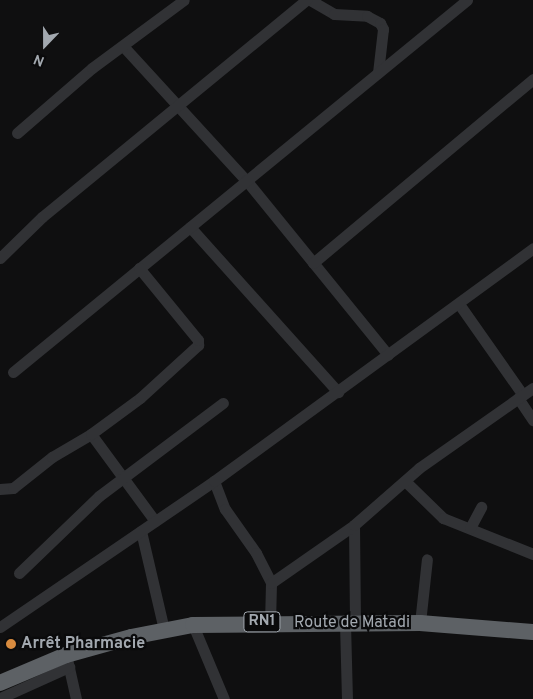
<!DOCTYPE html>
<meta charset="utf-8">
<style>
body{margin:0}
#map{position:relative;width:533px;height:699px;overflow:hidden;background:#0f0f10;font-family:Overpass,sans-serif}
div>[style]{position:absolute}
.minor>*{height:11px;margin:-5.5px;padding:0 5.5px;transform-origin:5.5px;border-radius:5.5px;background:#313235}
.highway>*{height:16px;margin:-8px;padding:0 8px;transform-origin:8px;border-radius:8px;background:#5d6165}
.dots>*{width:14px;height:14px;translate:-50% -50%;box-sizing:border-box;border:2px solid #0a0a0b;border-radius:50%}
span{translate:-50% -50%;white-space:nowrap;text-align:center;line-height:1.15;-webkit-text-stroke:4.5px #0a0a0b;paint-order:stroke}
.shield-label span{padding:1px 4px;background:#0a0a0b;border:1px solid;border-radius:4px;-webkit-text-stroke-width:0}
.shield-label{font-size:15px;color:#a2a8af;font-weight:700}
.street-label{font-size:16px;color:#a2a8af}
.poi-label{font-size:16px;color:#a2a8af;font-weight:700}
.left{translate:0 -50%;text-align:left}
.north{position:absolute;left:20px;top:20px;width:50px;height:50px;-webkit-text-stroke:4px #0a0a0b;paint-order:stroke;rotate:202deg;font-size:14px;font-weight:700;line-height:20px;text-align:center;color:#a2a8af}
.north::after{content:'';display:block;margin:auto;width:18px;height:22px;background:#a2a8af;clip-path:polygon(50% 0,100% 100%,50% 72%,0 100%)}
</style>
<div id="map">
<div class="minor">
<div style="left:310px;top:0;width:28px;rotate:30deg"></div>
<div style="left:334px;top:14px;width:33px;rotate:3deg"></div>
<div style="left:367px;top:16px;width:15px;rotate:28deg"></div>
<div style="left:380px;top:23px;width:7px;rotate:63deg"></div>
<div style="left:383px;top:29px;width:44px;rotate:96.5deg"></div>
<div style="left:123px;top:46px;width:182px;rotate:47.5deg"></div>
<div style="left:246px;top:180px;width:225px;rotate:50.9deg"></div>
<div style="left:17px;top:133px;width:99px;rotate:-40.9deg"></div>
<div style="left:92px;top:68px;width:114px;rotate:-36.5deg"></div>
<div style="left:190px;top:227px;width:222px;rotate:48.1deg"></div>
<div style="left:0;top:258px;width:59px;rotate:-44.3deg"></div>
<div style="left:42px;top:217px;width:342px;rotate:-39.4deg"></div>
<div style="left:313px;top:263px;width:287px;rotate:-39.9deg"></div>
<div style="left:459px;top:304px;width:111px;rotate:54.9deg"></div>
<div style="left:13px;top:372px;width:587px;rotate:-39.33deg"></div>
<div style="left:518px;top:398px;width:27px;rotate:56deg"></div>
<div style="left:91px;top:434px;width:108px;rotate:53.7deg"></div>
<div style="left:214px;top:481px;width:30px;rotate:69deg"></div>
<div style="left:225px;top:509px;width:54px;rotate:54.8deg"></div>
<div style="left:256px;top:553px;width:34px;rotate:63deg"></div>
<div style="left:271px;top:583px;width:40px;rotate:91.4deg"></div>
<div style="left:406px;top:482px;width:52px;rotate:44.2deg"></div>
<div style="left:443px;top:518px;width:97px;rotate:21.8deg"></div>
<div style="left:0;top:489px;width:13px;rotate:-4deg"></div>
<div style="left:13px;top:488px;width:50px;rotate:-38.5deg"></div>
<div style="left:52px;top:457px;width:45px;rotate:-30.5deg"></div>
<div style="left:91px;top:434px;width:61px;rotate:-36.3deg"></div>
<div style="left:140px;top:398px;width:79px;rotate:-42.4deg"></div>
<div style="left:198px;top:345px;width:5px;rotate:-90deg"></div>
<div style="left:198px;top:340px;width:93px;rotate:-129.3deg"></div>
<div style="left:354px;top:525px;width:98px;rotate:89.4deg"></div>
<div style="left:470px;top:528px;width:24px;rotate:-62deg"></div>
<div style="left:141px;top:531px;width:102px;rotate:76.9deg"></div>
<div style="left:19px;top:573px;width:111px;rotate:-43.9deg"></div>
<div style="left:99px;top:496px;width:155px;rotate:-36.9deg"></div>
<div style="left:271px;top:583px;width:101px;rotate:-34.9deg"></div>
<div style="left:354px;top:525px;width:86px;rotate:-41.2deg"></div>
<div style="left:419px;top:468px;width:139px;rotate:-35.1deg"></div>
<div style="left:345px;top:623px;width:76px;rotate:88.5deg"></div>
<div style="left:420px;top:623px;width:64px;rotate:-83.8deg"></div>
<div style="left:193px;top:625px;width:80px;rotate:67.3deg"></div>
<div style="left:0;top:627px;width:259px;rotate:-34.3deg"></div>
<div style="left:214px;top:481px;width:395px;rotate:-36.1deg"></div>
<div style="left:67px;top:659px;width:41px;rotate:77.3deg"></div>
<div style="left:0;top:698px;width:76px;rotate:-24.2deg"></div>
</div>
<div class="highway">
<div style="left:0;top:683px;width:72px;rotate:-23deg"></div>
<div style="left:66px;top:655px;width:67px;rotate:-15.5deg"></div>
<div style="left:131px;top:637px;width:63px;rotate:-11deg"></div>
<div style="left:193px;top:625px;width:227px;rotate:-0.5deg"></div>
<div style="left:420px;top:623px;width:113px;rotate:4.6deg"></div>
</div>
<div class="dots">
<div style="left:11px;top:644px;background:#d88b3f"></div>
</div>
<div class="shield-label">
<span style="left:262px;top:622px">RN1</span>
</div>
<div class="street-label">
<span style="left:352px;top:623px">Route de Matadi</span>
</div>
<div class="poi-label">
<span class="left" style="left:21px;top:644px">Arrêt Pharmacie</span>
</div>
<div class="north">N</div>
</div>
